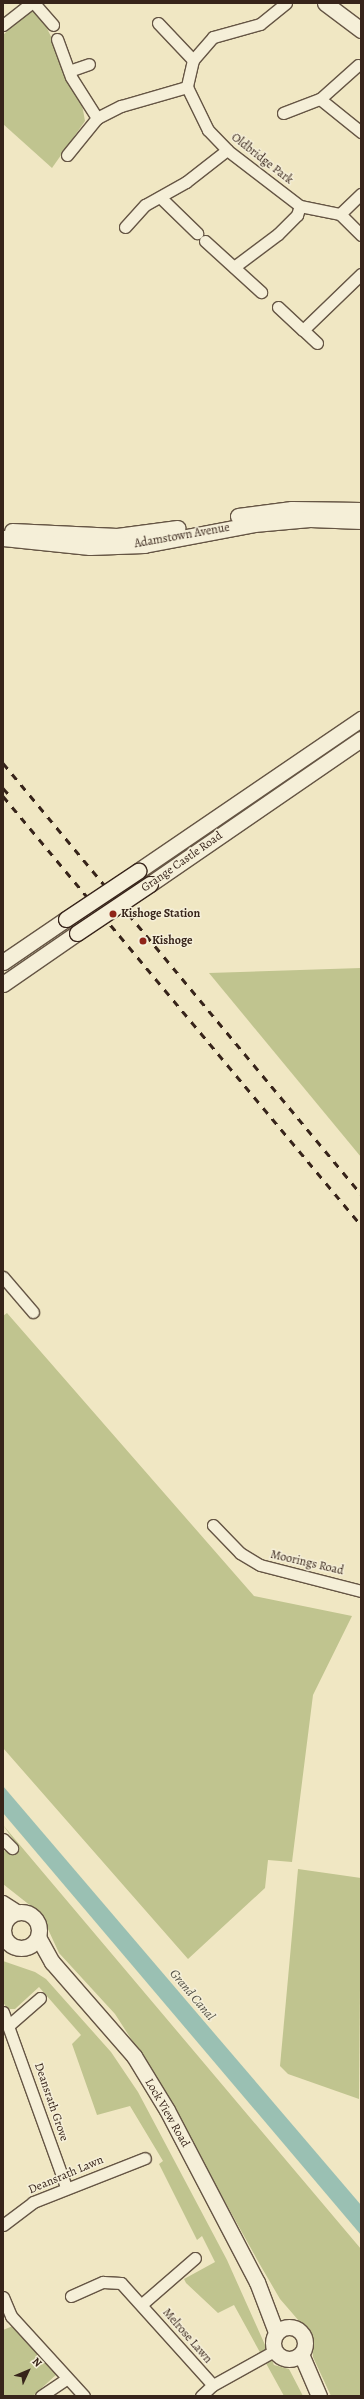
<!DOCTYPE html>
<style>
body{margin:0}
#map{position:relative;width:364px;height:2399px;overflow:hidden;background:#f0e7c3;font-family:Alegreya,serif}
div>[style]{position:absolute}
.green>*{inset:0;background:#c0c48f}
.water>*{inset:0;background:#9ac0b3}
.roads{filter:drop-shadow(1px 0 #655544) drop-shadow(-1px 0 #655544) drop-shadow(0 1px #655544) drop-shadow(0 -1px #655544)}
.street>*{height:11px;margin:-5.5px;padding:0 5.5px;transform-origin:5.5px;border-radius:5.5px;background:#f5efd8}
.secondary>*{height:15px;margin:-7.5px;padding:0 7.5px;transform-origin:7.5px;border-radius:7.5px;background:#f5efd8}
.secondary>.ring{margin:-7.5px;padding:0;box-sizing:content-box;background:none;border:15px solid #f5efd8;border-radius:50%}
.rail>*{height:3px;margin-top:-1.5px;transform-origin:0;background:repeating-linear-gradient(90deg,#37241a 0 7px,transparent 0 14px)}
.bridges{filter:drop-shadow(1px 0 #37241a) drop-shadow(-1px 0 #37241a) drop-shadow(0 1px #37241a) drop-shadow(0 -1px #37241a)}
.secondary-bridge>*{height:15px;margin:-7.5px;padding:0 7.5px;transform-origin:7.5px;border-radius:7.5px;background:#f5efd8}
.dots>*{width:11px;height:11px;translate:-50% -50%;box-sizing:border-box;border:2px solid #f5efd8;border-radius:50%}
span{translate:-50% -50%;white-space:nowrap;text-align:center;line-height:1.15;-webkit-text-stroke:3px #f5efd8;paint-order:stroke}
.street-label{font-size:12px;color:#37241a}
.poi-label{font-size:12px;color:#37241a;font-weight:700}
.left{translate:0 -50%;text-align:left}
.water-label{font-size:13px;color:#555348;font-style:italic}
.frame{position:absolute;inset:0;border:4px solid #37241a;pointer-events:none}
.north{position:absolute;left:8px;top:2351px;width:40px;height:40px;-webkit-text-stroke:3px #f5efd8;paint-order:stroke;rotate:46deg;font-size:11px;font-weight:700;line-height:16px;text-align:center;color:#37241a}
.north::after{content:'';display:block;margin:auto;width:14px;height:18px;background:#37241a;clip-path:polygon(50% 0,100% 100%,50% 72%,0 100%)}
</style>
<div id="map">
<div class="green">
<div style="clip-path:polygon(35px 11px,42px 18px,81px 99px,85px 121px,52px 168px,3px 124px,3px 35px,27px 13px)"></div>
<div style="clip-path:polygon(361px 968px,361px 1157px,209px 973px)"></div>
<div style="clip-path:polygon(7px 1313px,254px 1596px,352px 1616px,313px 1695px,292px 1862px,268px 1860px,265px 1888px,188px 1959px,3px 1748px,3px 1316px)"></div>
<div style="clip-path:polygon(3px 1825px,361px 2249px,361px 2396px,331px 2396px,313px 2357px,312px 2336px,280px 2299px,259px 2263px,155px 2076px,115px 2014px,59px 1953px,41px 1914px,3px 1884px,3px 1851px,13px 1852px,17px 1845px)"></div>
<div style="clip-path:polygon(298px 1869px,361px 1878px,359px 2099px,288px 2074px,280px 2066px)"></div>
<div style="clip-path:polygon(3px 1961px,35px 1972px,46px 1979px,111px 2052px,138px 2092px,227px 2260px,274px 2365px,289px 2369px,303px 2396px,284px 2396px,234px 2305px,218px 2313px,186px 2283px,184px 2279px,215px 2262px,202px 2236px,197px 2240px,159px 2164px,163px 2161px,130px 2106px,97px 2115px,72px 2044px,81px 2035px,39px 1987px,15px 2009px,7px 2009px,3px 2002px)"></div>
<div style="clip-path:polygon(13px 2326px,58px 2373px,33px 2396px,3px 2396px,3px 2330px)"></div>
</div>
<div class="water">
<div style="clip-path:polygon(3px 1786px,361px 2205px,361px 2235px,3px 1813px)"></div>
</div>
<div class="roads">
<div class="street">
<div style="left:34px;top:3px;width:29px;rotate:49deg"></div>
<div style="left:286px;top:3px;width:33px;rotate:141deg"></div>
<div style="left:260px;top:24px;width:49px;rotate:164.5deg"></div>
<div style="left:213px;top:37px;width:30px;rotate:131deg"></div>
<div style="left:193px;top:60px;width:28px;rotate:103deg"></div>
<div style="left:187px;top:87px;width:48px;rotate:64deg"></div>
<div style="left:208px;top:130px;width:28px;rotate:46deg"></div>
<div style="left:227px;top:150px;width:92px;rotate:37.5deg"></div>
<div style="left:300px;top:206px;width:41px;rotate:11.3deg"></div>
<div style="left:340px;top:214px;width:29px;rotate:-44deg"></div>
<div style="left:158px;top:23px;width:51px;rotate:46.6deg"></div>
<div style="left:3px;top:25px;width:36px;rotate:-38deg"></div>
<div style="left:57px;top:39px;width:40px;rotate:69.8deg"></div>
<div style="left:71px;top:77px;width:49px;rotate:57.6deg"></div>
<div style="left:69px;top:71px;width:21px;rotate:-19deg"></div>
<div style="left:320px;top:99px;width:53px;rotate:38.8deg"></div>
<div style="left:283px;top:113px;width:40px;rotate:-21deg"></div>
<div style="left:320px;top:99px;width:51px;rotate:-41.8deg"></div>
<div style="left:67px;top:155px;width:48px;rotate:-51deg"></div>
<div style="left:97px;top:118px;width:27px;rotate:-27deg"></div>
<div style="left:121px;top:106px;width:69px;rotate:-16.1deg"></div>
<div style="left:160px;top:197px;width:52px;rotate:44.2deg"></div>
<div style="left:340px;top:214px;width:30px;rotate:45deg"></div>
<div style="left:125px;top:227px;width:30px;rotate:-48deg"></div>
<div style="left:145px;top:205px;width:47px;rotate:-29.3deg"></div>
<div style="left:186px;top:182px;width:52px;rotate:-38deg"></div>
<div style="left:205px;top:241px;width:76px;rotate:42.3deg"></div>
<div style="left:234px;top:267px;width:55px;rotate:-36.9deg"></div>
<div style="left:278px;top:234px;width:27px;rotate:-45deg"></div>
<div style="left:297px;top:215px;width:9px;rotate:-72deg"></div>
<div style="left:278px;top:307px;width:34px;rotate:43deg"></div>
<div style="left:317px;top:343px;width:19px;rotate:-137deg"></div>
<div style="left:303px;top:330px;width:81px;rotate:-44deg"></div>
<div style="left:3px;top:1277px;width:46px;rotate:49.4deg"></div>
<div style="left:213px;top:1525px;width:39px;rotate:46deg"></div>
<div style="left:240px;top:1553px;width:23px;rotate:31deg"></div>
<div style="left:260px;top:1565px;width:104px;rotate:14.4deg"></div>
<div style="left:3px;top:1839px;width:13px;rotate:45deg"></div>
<div style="left:3px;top:1901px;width:20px;rotate:33deg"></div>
<div style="left:3px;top:1910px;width:9px;rotate:58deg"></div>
<div style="left:3px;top:2012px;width:186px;rotate:70.2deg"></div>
<div style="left:9px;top:2025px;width:41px;rotate:-41.1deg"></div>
<div style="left:3px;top:2225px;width:38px;rotate:-37deg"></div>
<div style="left:33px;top:2202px;width:120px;rotate:-21.4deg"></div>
<div style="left:71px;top:2296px;width:35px;rotate:-24deg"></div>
<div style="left:103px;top:2282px;width:18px;rotate:3deg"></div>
<div style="left:121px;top:2283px;width:137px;rotate:48deg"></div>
<div style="left:3px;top:2297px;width:21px;rotate:67deg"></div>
<div style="left:11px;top:2316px;width:108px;rotate:47.6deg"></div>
<div style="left:142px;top:2304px;width:70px;rotate:-41deg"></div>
<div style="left:41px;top:2396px;width:30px;rotate:-34deg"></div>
<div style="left:201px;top:2396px;width:16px;rotate:-43deg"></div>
<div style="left:213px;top:2385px;width:70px;rotate:-29.1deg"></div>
</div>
<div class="secondary">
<div style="left:325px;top:3px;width:45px;rotate:36.9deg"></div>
<div style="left:238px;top:516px;width:54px;rotate:-7.4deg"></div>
<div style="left:292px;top:509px;width:69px;rotate:0.8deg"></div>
<div style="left:12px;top:531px;width:105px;rotate:2.7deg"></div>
<div style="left:117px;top:536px;width:61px;rotate:-7.6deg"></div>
<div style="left:3px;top:538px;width:87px;rotate:5.9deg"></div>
<div style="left:90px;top:547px;width:54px;rotate:-2.1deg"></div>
<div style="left:144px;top:545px;width:112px;rotate:-10.8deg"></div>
<div style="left:254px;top:524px;width:56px;rotate:-5.1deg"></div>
<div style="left:310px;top:519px;width:51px;rotate:2.2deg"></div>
<div style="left:138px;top:871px;width:270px;rotate:-34.3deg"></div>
<div style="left:150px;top:884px;width:256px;rotate:-34.5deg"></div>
<div style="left:3px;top:962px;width:76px;rotate:-34.3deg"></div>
<div style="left:3px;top:984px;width:90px;rotate:-34.6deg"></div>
<div class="ring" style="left:3px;top:1912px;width:21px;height:21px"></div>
<div style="left:38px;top:1937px;width:29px;rotate:61deg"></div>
<div style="left:52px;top:1962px;width:125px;rotate:48.9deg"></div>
<div style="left:134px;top:2056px;width:63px;rotate:58.6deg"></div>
<div style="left:167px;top:2110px;width:194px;rotate:62.4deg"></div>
<div style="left:257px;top:2282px;width:53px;rotate:69.2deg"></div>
<div class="ring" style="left:273px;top:2327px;width:17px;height:17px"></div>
<div style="left:301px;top:2354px;width:46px;rotate:66.8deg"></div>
</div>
</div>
<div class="rail">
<div style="left:3px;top:763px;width:560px;rotate:50.29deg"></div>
<div style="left:3px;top:788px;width:13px;rotate:48deg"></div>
<div style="left:3px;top:796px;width:559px;rotate:50.16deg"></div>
</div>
<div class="bridges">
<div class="secondary-bridge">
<div style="left:66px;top:919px;width:87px;rotate:-33.7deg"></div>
<div style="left:77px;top:933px;width:88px;rotate:-33.9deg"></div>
</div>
</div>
<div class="dots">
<div style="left:113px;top:914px;background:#8f2418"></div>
<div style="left:143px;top:941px;background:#8f2418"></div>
</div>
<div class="street-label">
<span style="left:262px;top:159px;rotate:38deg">Oldbridge Park</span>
<span style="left:182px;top:536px;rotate:-10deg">Adamstown Avenue</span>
<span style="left:182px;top:862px;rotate:-35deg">Grange Castle Road</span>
<span style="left:307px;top:1563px;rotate:13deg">Moorings Road</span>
<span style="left:51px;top:2102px;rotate:71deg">Deansrath Grove</span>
<span style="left:167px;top:2113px;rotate:60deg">Lock View Road</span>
<span style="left:66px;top:2175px;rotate:-23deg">Deansrath Lawn</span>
<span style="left:187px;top:2336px;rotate:49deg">Melrose Lawn</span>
</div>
<div class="poi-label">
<span class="left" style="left:121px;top:914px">Kishoge Station</span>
<span class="left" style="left:152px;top:941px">Kishoge</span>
</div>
<div class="water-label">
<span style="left:192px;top:1995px;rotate:50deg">Grand Canal</span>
</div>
<div class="frame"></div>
<div class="north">N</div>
</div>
